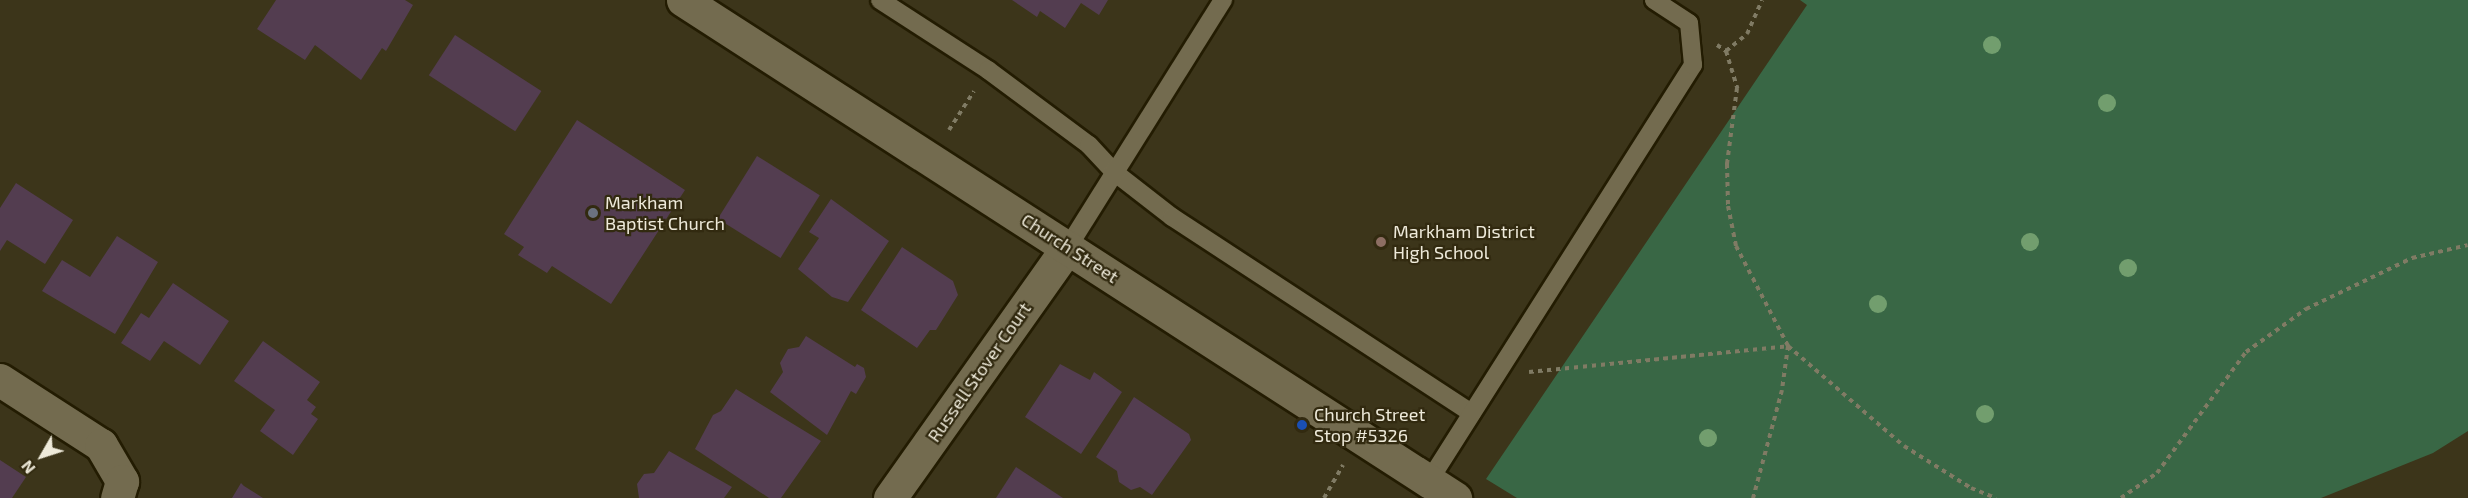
<!DOCTYPE html>
<style>
body{margin:0}
#map{position:relative;width:2468px;height:498px;overflow:hidden;background:#3c351a;font-family:"Exo 2",sans-serif}
div>[style]{position:absolute}
.green>*{inset:0;background:#396745}
.building>*{inset:0;background:#533d50;transform-origin:0 0}
.path>*{height:4px;margin-top:-2px;transform-origin:0;background:repeating-linear-gradient(90deg,#807b64 0 4.5px,transparent 0 9px)}
.roads{filter:drop-shadow(2px 0 #231c02) drop-shadow(-2px 0 #231c02) drop-shadow(0 2px #231c02) drop-shadow(0 -2px #231c02)}
.service>*{height:18px;margin:-9px;padding:0 9px;transform-origin:9px;border-radius:9px;background:#736b4f}
.minor>*{height:33px;margin:-16.5px;padding:0 16.5px;transform-origin:16.5px;border-radius:16.5px;background:#736b4f}
.tertiary>*{height:33px;margin:-16.5px;padding:0 16.5px;transform-origin:16.5px;border-radius:16.5px;background:#736b4f}
.trees>*{width:18px;height:18px;margin:-9px;border-radius:50%;background:#729e6e}
.dots>*{width:16px;height:16px;translate:-50% -50%;box-sizing:border-box;border:3px solid #322a10;border-radius:50%}
span{translate:-50% -50%;white-space:nowrap;text-align:center;line-height:1.15;-webkit-text-stroke:4.5px #322a10;paint-order:stroke}
.poi-label{font-size:18px;color:#eeeada}
.left{translate:0 -50%;text-align:left}
.street-label{font-size:18px;color:#eeeada}
.north{position:absolute;left:12px;top:426px;width:60px;height:60px;-webkit-text-stroke:4px #322a10;paint-order:stroke;rotate:231deg;font-size:16px;font-weight:700;line-height:24px;text-align:center;color:#eeeada}
.north::after{content:'';display:block;margin:auto;width:21px;height:27px;background:#eeeada;clip-path:polygon(50% 0,100% 100%,50% 72%,0 100%)}
</style>
<div id="map">
<div class="green">
<div style="clip-path:polygon(1800px 0,2468px 0,2468px 431px,2433px 453px,2321px 498px,1517px 498px,1486px 479px,1807px 5px)"></div>
</div>
<div class="building">
<div style="clip-path:polygon(276px 0,405px 0,413px 5px,386px 51px,382px 48px,361px 80px,315px 45px,305px 60px,257px 29px)"></div>
<div style="clip-path:polygon(1012px 0,1108px 0,1099px 15px,1081px 3px,1065px 28px,1040px 11px,1037px 17px)"></div>
<div style="left:455px;top:35px;width:103px;height:48px;rotate:33deg"></div>
<div style="clip-path:polygon(577px 120px,685px 190px,611px 304px,552px 266px,547px 273px,518px 255px,524px 247px,504px 234px)"></div>
<div style="left:757px;top:156px;width:74px;height:74px;rotate:32deg"></div>
<div style="clip-path:polygon(16px 183px,73px 220px,45px 264px,7px 240px,0 251px,0 208px)"></div>
<div style="clip-path:polygon(831px 199px,889px 241px,848px 302px,832px 297px,798px 269px,819px 238px,809px 232px)"></div>
<div style="clip-path:polygon(117px 236px,158px 262px,115px 334px,42px 291px,62px 260px,90px 277px)"></div>
<div style="clip-path:polygon(902px 247px,953px 281px,958px 295px,936px 330px,930px 330px,917px 348px,861px 310px)"></div>
<div style="clip-path:polygon(173px 283px,229px 321px,200px 365px,164px 341px,150px 361px,121px 343px,141px 313px,149px 318px)"></div>
<div style="clip-path:polygon(806px 336px,855px 367px,857px 364px,864px 368px,866px 377px,856px 394px,851px 391px,827px 435px,770px 392px,783px 372px,780px 363px,788px 349px,799px 347px)"></div>
<div style="clip-path:polygon(263px 341px,320px 382px,307px 400px,316px 407px,311px 414px,318px 419px,293px 455px,260px 431px,275px 410px,234px 381px)"></div>
<div style="clip-path:polygon(1060px 364px,1090px 380px,1094px 372px,1122px 392px,1081px 454px,1025px 417px)"></div>
<div style="clip-path:polygon(736px 389px,821px 441px,781px 498px,769px 498px,695px 449px,713px 415px,721px 411px)"></div>
<div style="clip-path:polygon(1134px 397px,1189px 434px,1191px 440px,1152px 495px,1140px 487px,1131px 490px,1119px 482px,1117px 471px,1096px 457px)"></div>
<div style="clip-path:polygon(669px 451px,732px 487px,724px 498px,639px 498px,637px 484px,644px 474px,654px 473px)"></div>
<div style="clip-path:polygon(0 460px,26px 477px,12px 498px,0 498px)"></div>
<div style="clip-path:polygon(1016px 467px,1063px 498px,996px 498px)"></div>
<div style="clip-path:polygon(241px 483px,244px 486px,263px 498px,232px 498px)"></div>
</div>
<div class="path">
<div style="left:1717px;top:45px;width:11px;rotate:34deg"></div>
<div style="left:1726px;top:51px;width:39px;rotate:73deg"></div>
<div style="left:1737px;top:88px;width:77px;rotate:97.5deg"></div>
<div style="left:1727px;top:164px;width:42px;rotate:88.6deg"></div>
<div style="left:1728px;top:206px;width:41px;rotate:78.7deg"></div>
<div style="left:1736px;top:246px;width:113px;rotate:62.5deg"></div>
<div style="left:1788px;top:346px;width:153px;rotate:40.8deg"></div>
<div style="left:1904px;top:446px;width:79px;rotate:32.1deg"></div>
<div style="left:1971px;top:488px;width:27px;rotate:22deg"></div>
<div style="left:1726px;top:51px;width:27px;rotate:-39deg"></div>
<div style="left:1747px;top:34px;width:37px;rotate:-66deg"></div>
<div style="left:949px;top:130px;width:46px;rotate:-57.3deg"></div>
<div style="left:1529px;top:372px;width:260px;rotate:-5.7deg"></div>
<div style="left:1788px;top:346px;width:44px;rotate:97.8deg"></div>
<div style="left:1782px;top:390px;width:112px;rotate:105deg"></div>
<div style="left:1324px;top:498px;width:38px;rotate:-60deg"></div>
<div style="left:2121px;top:498px;width:44px;rotate:-34.8deg"></div>
<div style="left:2157px;top:473px;width:150px;rotate:-53.7deg"></div>
<div style="left:2246px;top:352px;width:74px;rotate:-35.6deg"></div>
<div style="left:2306px;top:309px;width:118px;rotate:-25.7deg"></div>
<div style="left:2412px;top:258px;width:57px;rotate:-13.1deg"></div>
</div>
<div class="roads">
<div class="service">
<div style="left:880px;top:0;width:129px;rotate:32.9deg"></div>
<div style="left:988px;top:70px;width:126px;rotate:36.6deg"></div>
<div style="left:1089px;top:145px;width:37px;rotate:47deg"></div>
<div style="left:1114px;top:172px;width:73px;rotate:37.8deg"></div>
<div style="left:1172px;top:217px;width:358px;rotate:33.2deg"></div>
<div style="left:1068px;top:247px;width:292px;rotate:-57.9deg"></div>
<div style="left:1429px;top:481px;width:493px;rotate:-57.6deg"></div>
<div style="left:1693px;top:65px;width:42px;rotate:-95.4deg"></div>
<div style="left:1689px;top:23px;width:42px;rotate:-146.7deg"></div>
</div>
<div class="minor">
<div style="left:0;top:380px;width:120px;rotate:32.8deg"></div>
<div style="left:101px;top:445px;width:42px;rotate:59.7deg"></div>
<div style="left:122px;top:481px;width:18px;rotate:106deg"></div>
<div style="left:890px;top:498px;width:308px;rotate:-54.7deg"></div>
</div>
<div class="tertiary">
<div style="left:683px;top:0;width:919px;rotate:32.83deg"></div>
</div>
</div>
<div class="trees">
<div style="left:1992px;top:45px"></div>
<div style="left:2107px;top:103px"></div>
<div style="left:2030px;top:242px"></div>
<div style="left:2128px;top:268px"></div>
<div style="left:1878px;top:304px"></div>
<div style="left:1985px;top:414px"></div>
<div style="left:1708px;top:438px"></div>
</div>
<div class="dots">
<div style="left:593px;top:213px;background:#6b7280"></div>
<div style="left:1381px;top:242px;background:#8d6e63"></div>
<div style="left:1302px;top:425px;background:#1a4fb4"></div>
</div>
<div class="poi-label">
<span class="left" style="left:605px;top:213px">Markham<br>Baptist Church</span>
<span class="left" style="left:1393px;top:242px">Markham District<br>High School</span>
<span class="left" style="left:1314px;top:425px">Church Street<br>Stop #5326</span>
</div>
<div class="street-label">
<span style="left:1070px;top:248px;rotate:33deg">Church Street</span>
<span style="left:979px;top:372px;rotate:-55deg">Russell Stover Court</span>
</div>
<div class="north">N</div>
</div>
